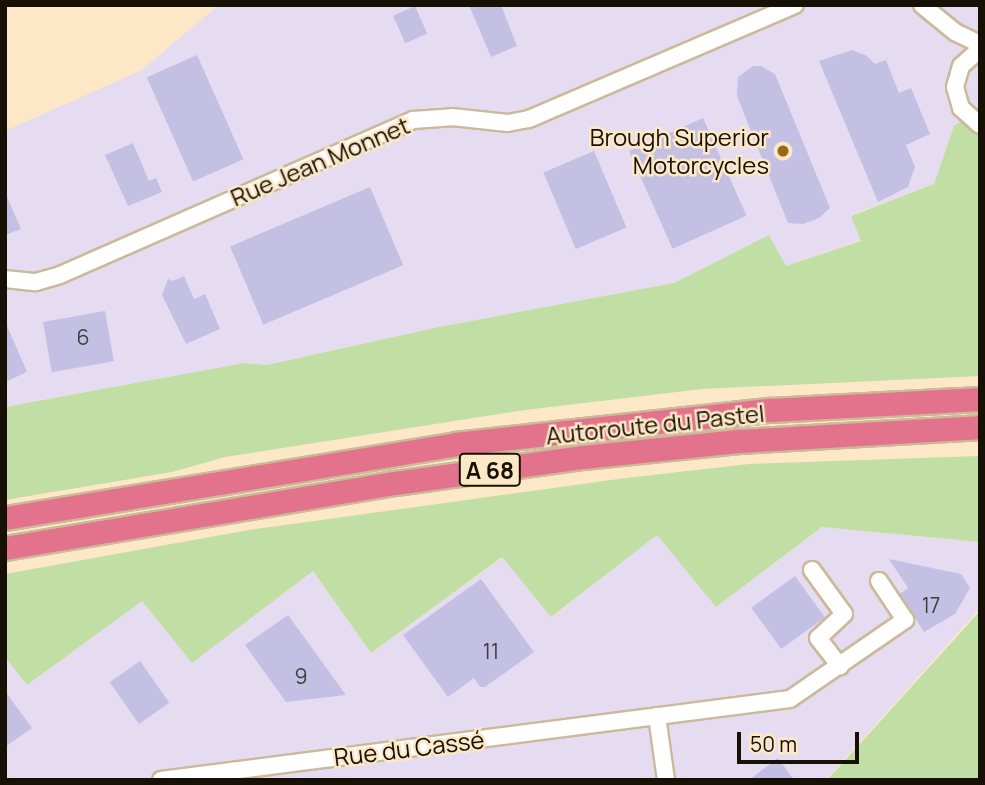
<!DOCTYPE html>
<meta charset="utf-8">
<style>
body{margin:0}
#map{position:relative;width:985px;height:785px;overflow:hidden;background:#fce8c7;font-family:Manrope,sans-serif}
div>[style]{position:absolute}
.industrial>*{inset:0;background:#e6dcf1}
.green>*{inset:0;background:#c1dea4}
.building>*{inset:0;background:#c4c0e3;transform-origin:0 0}
.roads{filter:drop-shadow(2px 0 #ccb999) drop-shadow(-2px 0 #ccb999) drop-shadow(0 2px #ccb999) drop-shadow(0 -2px #ccb999)}
.minor>*{height:16px;margin:-8px;padding:0 8px;transform-origin:8px;border-radius:8px;background:#fff}
.highway>*{height:23px;margin:-11.5px;padding:0 11.5px;transform-origin:11.5px;border-radius:11.5px;background:#e3738d}
.dots>*{width:19px;height:19px;translate:-50% -50%;box-sizing:border-box;border:4px solid #fce8c7;border-radius:50%}
span{translate:-50% -50%;white-space:nowrap;text-align:center;line-height:1.15;-webkit-text-stroke:5px #fce8c7;paint-order:stroke}
.number-label{font-size:21px;color:#423c3c}
.number-label span{-webkit-text-stroke-width:0}
.shield-label span{padding:2px 5px;background:#fce8c7;border:2px solid;border-radius:5px;-webkit-text-stroke-width:0}
.shield-label{font-size:23px;color:#171005;font-weight:700}
.poi-label{font-size:24px;color:#171005}
.right{translate:-100% -50%;text-align:right}
.street-label{font-size:24px;color:#171005}
.frame{position:absolute;inset:0;border:7px solid #171005;pointer-events:none}
.scale{position:absolute;left:737px;top:732px;width:122px;height:32px;box-sizing:border-box;border:4px solid #171005;border-top:0;padding-left:9px;font-size:21px;line-height:24px;white-space:nowrap;color:#171005;-webkit-text-stroke:5px #fce8c7;paint-order:stroke}
</style>
<div id="map">
<div class="industrial">
<div style="clip-path:polygon(219px 5px,980px 5px,980px 110px,954px 126px,934px 184px,851px 215px,861px 240px,785px 266px,769px 235px,674px 283px,439px 327px,267px 365px,244px 363px,5px 407px,5px 131px,140px 71px)"></div>
<div style="clip-path:polygon(822px 527px,980px 542px,980px 608px,826px 780px,5px 780px,5px 657px,27px 685px,142px 601px,193px 662px,313px 571px,371px 653px,503px 557px,552px 617px,657px 534px,716px 607px)"></div>
</div>
<div class="green">
<div style="clip-path:polygon(961px 121px,980px 133px,980px 376px,702px 389px,525px 410px,225px 457px,172px 472px,5px 500px,5px 407px,244px 363px,267px 365px,439px 327px,674px 283px,769px 235px,786px 266px,861px 241px,851px 216px,934px 184px,954px 126px)"></div>
<div style="clip-path:polygon(980px 456px,980px 542px,822px 527px,716px 607px,657px 535px,551px 617px,502px 557px,371px 653px,313px 571px,192px 663px,142px 601px,27px 685px,5px 657px,5px 574px,249px 530px,626px 478px,749px 464px)"></div>
<div style="clip-path:polygon(980px 611px,980px 780px,826px 780px,829px 778px)"></div>
</div>
<div class="building">
<div style="clip-path:polygon(469px 5px,501px 5px,517px 46px,491px 57px)"></div>
<div style="left:415px;top:6px;width:30px;height:24px;rotate:66deg"></div>
<div style="clip-path:polygon(852px 50px,867px 56px,875px 64px,886px 60px,899px 93px,911px 88px,930px 134px,906px 145px,915px 167px,908px 187px,878px 202px,819px 61px)"></div>
<div style="left:197px;top:55px;width:114px;height:55px;rotate:66deg"></div>
<div style="clip-path:polygon(753px 66px,761px 66px,775px 74px,830px 208px,819px 218px,803px 224px,788px 223px,737px 96px,738px 77px)"></div>
<div style="left:703px;top:118px;width:107px;height:81px;rotate:66deg"></div>
<div style="clip-path:polygon(133px 143px,149px 181px,156px 178px,162px 192px,128px 206px,105px 155px)"></div>
<div style="left:594px;top:151px;width:83px;height:55px;rotate:67deg"></div>
<div style="left:370px;top:187px;width:85px;height:152px;rotate:67deg"></div>
<div style="clip-path:polygon(5px 192px,21px 229px,5px 235px)"></div>
<div style="clip-path:polygon(184px 276px,194px 299px,205px 294px,220px 329px,186px 344px,162px 295px,168px 279px,173px 281px)"></div>
<div style="left:105px;top:311px;width:51px;height:63px;rotate:80deg"></div>
<div style="clip-path:polygon(5px 321px,27px 372px,5px 382px)"></div>
<div style="clip-path:polygon(889px 559px,961px 574px,970px 588px,955px 614px,924px 632px,900px 594px,908px 588px)"></div>
<div style="left:795px;top:576px;width:51px;height:54px;rotate:54deg"></div>
<div style="clip-path:polygon(481px 579px,534px 652px,485px 687px,480px 687px,474px 678px,448px 697px,403px 635px)"></div>
<div style="clip-path:polygon(288px 615px,346px 695px,286px 702px,245px 645px)"></div>
<div style="left:140px;top:661px;width:51px;height:37px;rotate:55deg"></div>
<div style="clip-path:polygon(5px 691px,32px 728px,5px 747px)"></div>
<div style="clip-path:polygon(778px 758px,794px 780px,749px 780px)"></div>
</div>
<div class="roads">
<div class="minor">
<div style="left:922px;top:5px;width:43px;rotate:39.3deg"></div>
<div style="left:955px;top:32px;width:28px;rotate:26deg"></div>
<div style="left:980px;top:49px;width:25px;rotate:138deg"></div>
<div style="left:961px;top:66px;width:22px;rotate:106deg"></div>
<div style="left:955px;top:87px;width:22px;rotate:74deg"></div>
<div style="left:961px;top:108px;width:25px;rotate:42deg"></div>
<div style="left:5px;top:279px;width:31px;rotate:6deg"></div>
<div style="left:36px;top:282px;width:25px;rotate:-16deg"></div>
<div style="left:60px;top:275px;width:386px;rotate:-23.7deg"></div>
<div style="left:413px;top:120px;width:39px;rotate:-4deg"></div>
<div style="left:452px;top:117px;width:56px;rotate:6.1deg"></div>
<div style="left:508px;top:123px;width:21px;rotate:-11deg"></div>
<div style="left:529px;top:119px;width:289px;rotate:-23.2deg"></div>
<div style="left:812px;top:570px;width:54px;rotate:54deg"></div>
<div style="left:844px;top:614px;width:35px;rotate:137deg"></div>
<div style="left:818px;top:638px;width:36px;rotate:52deg"></div>
<div style="left:657px;top:716px;width:65px;rotate:82deg"></div>
<div style="left:161px;top:780px;width:634px;rotate:-7.34deg"></div>
<div style="left:790px;top:699px;width:140px;rotate:-34.5deg"></div>
<div style="left:905px;top:620px;width:47px;rotate:-123.7deg"></div>
</div>
<div class="highway">
<div style="left:5px;top:518px;width:456px;rotate:-9.3deg"></div>
<div style="left:455px;top:444px;width:317px;rotate:-6.2deg"></div>
<div style="left:770px;top:410px;width:210px;rotate:-3deg"></div>
<div style="left:5px;top:548px;width:395px;rotate:-9.5deg"></div>
<div style="left:395px;top:483px;width:190px;rotate:-7.9deg"></div>
<div style="left:583px;top:457px;width:156px;rotate:-5.9deg"></div>
<div style="left:738px;top:441px;width:242px;rotate:-3.3deg"></div>
</div>
</div>
<div class="dots">
<div style="left:783px;top:151px;background:#966817"></div>
</div>
<div class="number-label">
<span style="left:83px;top:337px">6</span>
<span style="left:931px;top:605px">17</span>
<span style="left:491px;top:651px">11</span>
<span style="left:301px;top:676px">9</span>
</div>
<div class="shield-label">
<span style="left:490px;top:470px">A 68</span>
</div>
<div class="poi-label">
<span class="right" style="left:769px;top:151px">Brough Superior<br>Motorcycles</span>
</div>
<div class="street-label">
<span style="left:320px;top:161px;rotate:-23deg">Rue Jean Monnet</span>
<span style="left:655px;top:424px;rotate:-6deg">Autoroute du Pastel</span>
<span style="left:409px;top:748px;rotate:-7deg">Rue du Cassé</span>
</div>
<div class="frame"></div>
<div class="scale">50 m</div>
</div>
